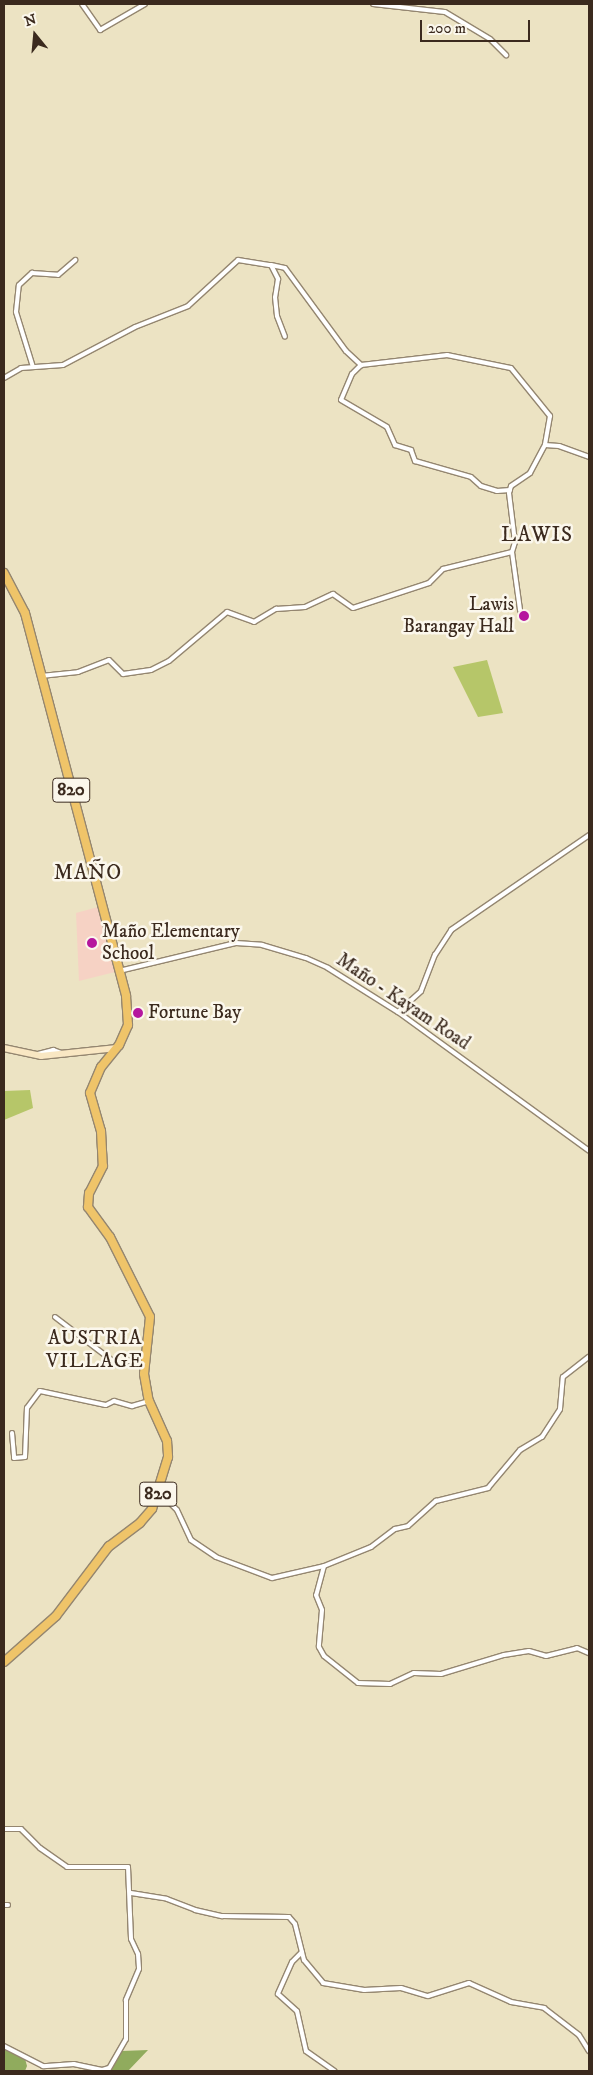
<!DOCTYPE html>
<meta charset="utf-8">
<style>
body{margin:0}
#map{position:relative;width:593px;height:2075px;overflow:hidden;background:#ece3c3;font-family:"IM FELL DW Pica",serif}
div>[style]{position:absolute}
.built>*{inset:0;background:#f6d2c4}
.green>*{inset:0;background:#b6c669}
.forest>*{inset:0;background:#90ab5d}
.roads{filter:drop-shadow(1px 0 #948670) drop-shadow(-1px 0 #948670) drop-shadow(0 1px #948670) drop-shadow(0 -1px #948670)}
.street>*{height:4px;margin:-2px;padding:0 2px;transform-origin:2px;border-radius:2px;background:#fff}
.secondary>*{height:5.5px;margin:-2.75px;padding:0 2.75px;transform-origin:2.75px;border-radius:2.75px;background:#f9e7c3}
.highway>*{height:8px;margin:-4px;padding:0 4px;transform-origin:4px;border-radius:4px;background:#efc469}
.dots>*{width:14px;height:14px;translate:-50% -50%;box-sizing:border-box;border:2px solid #fbf7ec;border-radius:50%}
span{translate:-50% -50%;white-space:nowrap;text-align:center;line-height:1.15;-webkit-text-stroke:5px #fbf7ec;paint-order:stroke}
.shield-label span{padding:1px 4px;background:#fbf7ec;border:1px solid;border-radius:4px;-webkit-text-stroke-width:0}
.shield-label{font-size:18px;color:#3b2a1e;font-weight:700}
.poi-label{font-size:19px;color:#3b2a1e}
.right{translate:-100% -50%;text-align:right}
.left{translate:0 -50%;text-align:left}
.street-label{font-size:19px;color:#3b2a1e}
.neighbourhood-label{font-size:20px;color:#3b2a1e;letter-spacing:1px}
.quarter-label{font-size:21px;color:#3b2a1e;letter-spacing:1px}
.frame{position:absolute;inset:0;border:5px solid #3b2a1e;pointer-events:none}
.north{position:absolute;left:10px;top:10px;width:50px;height:50px;-webkit-text-stroke:4px #fbf7ec;paint-order:stroke;rotate:343deg;font-size:14px;font-weight:700;line-height:20px;text-align:center;color:#3b2a1e}
.north::after{content:'';display:block;margin:auto;width:18px;height:22px;background:#3b2a1e;clip-path:polygon(50% 0,100% 100%,50% 72%,0 100%)}
.scale{position:absolute;left:420px;top:20px;width:110px;height:22px;box-sizing:border-box;border:2px solid #3b2a1e;border-top:0;padding-left:6px;font-size:15px;line-height:18px;white-space:nowrap;color:#3b2a1e;-webkit-text-stroke:4px #fbf7ec;paint-order:stroke}
</style>
<div id="map">
<div class="built">
<div style="clip-path:polygon(98px 907px,115px 972px,79px 981px,76px 913px)"></div>
</div>
<div class="green">
<div style="clip-path:polygon(487px 660px,503px 713px,478px 717px,453px 667px)"></div>
<div style="clip-path:polygon(30px 1090px,33px 1108px,4px 1120px,4px 1091px)"></div>
</div>
<div class="forest">
<div style="clip-path:polygon(4px 2045px,24px 2055px,27px 2066px,25px 2071px,4px 2071px)"></div>
<div style="clip-path:polygon(148px 2050px,128px 2071px,95px 2071px,110px 2069px,122px 2051px)"></div>
</div>
<div class="roads">
<div class="street">
<div style="left:82px;top:4px;width:32px;rotate:55deg"></div>
<div style="left:100px;top:30px;width:52px;rotate:-30deg"></div>
<div style="left:373px;top:4px;width:72px;rotate:6.3deg"></div>
<div style="left:445px;top:12px;width:52px;rotate:31deg"></div>
<div style="left:490px;top:39px;width:23px;rotate:45deg"></div>
<div style="left:271px;top:265px;width:14px;rotate:12deg"></div>
<div style="left:285px;top:268px;width:103px;rotate:53.7deg"></div>
<div style="left:346px;top:351px;width:21px;rotate:43deg"></div>
<div style="left:361px;top:365px;width:87px;rotate:-6.6deg"></div>
<div style="left:447px;top:355px;width:65px;rotate:11.5deg"></div>
<div style="left:511px;top:368px;width:62px;rotate:50.9deg"></div>
<div style="left:550px;top:416px;width:29px;rotate:100deg"></div>
<div style="left:361px;top:365px;width:13px;rotate:135deg"></div>
<div style="left:352px;top:374px;width:28px;rotate:113deg"></div>
<div style="left:341px;top:400px;width:53px;rotate:30.4deg"></div>
<div style="left:387px;top:427px;width:20px;rotate:66deg"></div>
<div style="left:395px;top:445px;width:17px;rotate:17deg"></div>
<div style="left:411px;top:450px;width:12px;rotate:70deg"></div>
<div style="left:415px;top:461px;width:58px;rotate:15.9deg"></div>
<div style="left:471px;top:477px;width:13px;rotate:42deg"></div>
<div style="left:481px;top:486px;width:17px;rotate:17deg"></div>
<div style="left:497px;top:491px;width:13px;rotate:-4deg"></div>
<div style="left:33px;top:367px;width:58px;rotate:-107.2deg"></div>
<div style="left:16px;top:312px;width:27px;rotate:-84deg"></div>
<div style="left:19px;top:285px;width:18px;rotate:-43deg"></div>
<div style="left:32px;top:273px;width:26px;rotate:4deg"></div>
<div style="left:58px;top:275px;width:23px;rotate:-41deg"></div>
<div style="left:4px;top:378px;width:20px;rotate:-30deg"></div>
<div style="left:21px;top:368px;width:42px;rotate:-4.1deg"></div>
<div style="left:63px;top:365px;width:81px;rotate:-27.8deg"></div>
<div style="left:135px;top:327px;width:57px;rotate:-21.6deg"></div>
<div style="left:188px;top:306px;width:68px;rotate:-42.6deg"></div>
<div style="left:238px;top:260px;width:33px;rotate:9deg"></div>
<div style="left:271px;top:265px;width:16px;rotate:63deg"></div>
<div style="left:278px;top:279px;width:18px;rotate:99deg"></div>
<div style="left:275px;top:297px;width:19px;rotate:84deg"></div>
<div style="left:277px;top:316px;width:22px;rotate:69deg"></div>
<div style="left:512px;top:552px;width:59px;rotate:82.1deg"></div>
<div style="left:41px;top:676px;width:37px;rotate:-6deg"></div>
<div style="left:78px;top:672px;width:33px;rotate:-21deg"></div>
<div style="left:109px;top:660px;width:20px;rotate:45deg"></div>
<div style="left:123px;top:674px;width:28px;rotate:-8deg"></div>
<div style="left:151px;top:670px;width:20px;rotate:-27deg"></div>
<div style="left:169px;top:661px;width:76px;rotate:-40.2deg"></div>
<div style="left:227px;top:612px;width:29px;rotate:20deg"></div>
<div style="left:254px;top:622px;width:26px;rotate:-31deg"></div>
<div style="left:276px;top:609px;width:29px;rotate:-4deg"></div>
<div style="left:305px;top:607px;width:31px;rotate:-25deg"></div>
<div style="left:333px;top:594px;width:24px;rotate:35deg"></div>
<div style="left:353px;top:608px;width:80px;rotate:-18.2deg"></div>
<div style="left:429px;top:583px;width:20px;rotate:-45deg"></div>
<div style="left:443px;top:569px;width:71px;rotate:-13.8deg"></div>
<div style="left:512px;top:552px;width:10px;rotate:-73deg"></div>
<div style="left:515px;top:542px;width:49px;rotate:-97deg"></div>
<div style="left:509px;top:493px;width:7px;rotate:-74deg"></div>
<div style="left:511px;top:486px;width:23px;rotate:-34deg"></div>
<div style="left:530px;top:473px;width:32px;rotate:-62deg"></div>
<div style="left:545px;top:445px;width:14px;rotate:4deg"></div>
<div style="left:559px;top:446px;width:32px;rotate:20deg"></div>
<div style="left:119px;top:971px;width:120px;rotate:-13.5deg"></div>
<div style="left:236px;top:943px;width:26px;rotate:4deg"></div>
<div style="left:262px;top:945px;width:46px;rotate:16.5deg"></div>
<div style="left:306px;top:958px;width:24px;rotate:24deg"></div>
<div style="left:328px;top:968px;width:83px;rotate:32.2deg"></div>
<div style="left:398px;top:1012px;width:236px;rotate:36deg"></div>
<div style="left:398px;top:1012px;width:31px;rotate:-42deg"></div>
<div style="left:421px;top:991px;width:39px;rotate:-69deg"></div>
<div style="left:435px;top:955px;width:30px;rotate:-57deg"></div>
<div style="left:451px;top:930px;width:168px;rotate:-34.5deg"></div>
<div style="left:38px;top:1054px;width:16px;rotate:-15deg"></div>
<div style="left:53px;top:1050px;width:12px;rotate:20deg"></div>
<div style="left:55px;top:1317px;width:79px;rotate:37.3deg"></div>
<div style="left:118px;top:1365px;width:30px;rotate:-20deg"></div>
<div style="left:12px;top:1433px;width:25px;rotate:85deg"></div>
<div style="left:14px;top:1458px;width:11px;rotate:-5deg"></div>
<div style="left:25px;top:1457px;width:49px;rotate:-87.7deg"></div>
<div style="left:27px;top:1408px;width:21px;rotate:-53deg"></div>
<div style="left:40px;top:1391px;width:67px;rotate:12deg"></div>
<div style="left:106px;top:1405px;width:9px;rotate:-27deg"></div>
<div style="left:114px;top:1401px;width:19px;rotate:16deg"></div>
<div style="left:132px;top:1406px;width:18px;rotate:-16deg"></div>
<div style="left:159px;top:1492px;width:25px;rotate:45deg"></div>
<div style="left:177px;top:1510px;width:33px;rotate:65deg"></div>
<div style="left:191px;top:1540px;width:30px;rotate:34deg"></div>
<div style="left:216px;top:1557px;width:60px;rotate:20.6deg"></div>
<div style="left:272px;top:1578px;width:53px;rotate:-13deg"></div>
<div style="left:324px;top:1566px;width:51px;rotate:-22deg"></div>
<div style="left:371px;top:1547px;width:30px;rotate:-37deg"></div>
<div style="left:395px;top:1529px;width:13px;rotate:-13deg"></div>
<div style="left:408px;top:1526px;width:38px;rotate:-42deg"></div>
<div style="left:436px;top:1501px;width:54px;rotate:-14deg"></div>
<div style="left:488px;top:1488px;width:50px;rotate:-49.9deg"></div>
<div style="left:520px;top:1450px;width:26px;rotate:-31deg"></div>
<div style="left:542px;top:1437px;width:33px;rotate:-57deg"></div>
<div style="left:560px;top:1409px;width:32px;rotate:-85deg"></div>
<div style="left:563px;top:1377px;width:33px;rotate:-38deg"></div>
<div style="left:324px;top:1566px;width:30px;rotate:105deg"></div>
<div style="left:316px;top:1595px;width:16px;rotate:68deg"></div>
<div style="left:322px;top:1610px;width:37px;rotate:95deg"></div>
<div style="left:319px;top:1647px;width:10px;rotate:61deg"></div>
<div style="left:324px;top:1656px;width:43px;rotate:38.5deg"></div>
<div style="left:358px;top:1683px;width:32px;rotate:2deg"></div>
<div style="left:390px;top:1684px;width:26px;rotate:-25deg"></div>
<div style="left:414px;top:1673px;width:27px;rotate:2deg"></div>
<div style="left:441px;top:1674px;width:66px;rotate:-16.8deg"></div>
<div style="left:504px;top:1655px;width:25px;rotate:-9deg"></div>
<div style="left:529px;top:1651px;width:18px;rotate:16deg"></div>
<div style="left:546px;top:1656px;width:32px;rotate:-14deg"></div>
<div style="left:577px;top:1648px;width:13px;rotate:23deg"></div>
<div style="left:4px;top:1829px;width:17px"></div>
<div style="left:21px;top:1829px;width:27px;rotate:45deg"></div>
<div style="left:40px;top:1848px;width:33px;rotate:35deg"></div>
<div style="left:67px;top:1867px;width:61px"></div>
<div style="left:128px;top:1867px;width:72px;rotate:87.6deg"></div>
<div style="left:131px;top:1939px;width:17px;rotate:65deg"></div>
<div style="left:138px;top:1954px;width:15px;rotate:86deg"></div>
<div style="left:139px;top:1969px;width:34px;rotate:113deg"></div>
<div style="left:126px;top:2000px;width:39px;rotate:90deg"></div>
<div style="left:126px;top:2039px;width:34px;rotate:120deg"></div>
<div style="left:109px;top:2068px;width:7px;rotate:164deg"></div>
<div style="left:102px;top:2070px;width:29px;rotate:-168deg"></div>
<div style="left:74px;top:2064px;width:31px;rotate:176deg"></div>
<div style="left:43px;top:2066px;width:44px;rotate:-152.9deg"></div>
<div style="left:131px;top:1893px;width:36px;rotate:9deg"></div>
<div style="left:167px;top:1899px;width:30px;rotate:21deg"></div>
<div style="left:195px;top:1910px;width:28px;rotate:13deg"></div>
<div style="left:222px;top:1916px;width:67px;rotate:0.9deg"></div>
<div style="left:289px;top:1917px;width:9px;rotate:49deg"></div>
<div style="left:295px;top:1924px;width:37px;rotate:76deg"></div>
<div style="left:304px;top:1960px;width:30px;rotate:50deg"></div>
<div style="left:323px;top:1983px;width:42px;rotate:9.7deg"></div>
<div style="left:364px;top:1990px;width:37px;rotate:-3deg"></div>
<div style="left:401px;top:1988px;width:28px;rotate:17deg"></div>
<div style="left:428px;top:1996px;width:43px;rotate:-17.6deg"></div>
<div style="left:469px;top:1983px;width:46px;rotate:24.3deg"></div>
<div style="left:511px;top:2002px;width:34px;rotate:10deg"></div>
<div style="left:544px;top:2008px;width:44px;rotate:37.6deg"></div>
<div style="left:579px;top:2035px;width:19px;rotate:58deg"></div>
<div style="left:4px;top:1905px;width:4px"></div>
<div style="left:302px;top:1952px;width:14px;rotate:135deg"></div>
<div style="left:292px;top:1962px;width:35px;rotate:114deg"></div>
<div style="left:278px;top:1994px;width:25px;rotate:42deg"></div>
<div style="left:297px;top:2011px;width:41px;rotate:77.3deg"></div>
<div style="left:306px;top:2051px;width:35px;rotate:35deg"></div>
</div>
<div class="secondary">
<div style="left:4px;top:1048px;width:38px;rotate:12deg"></div>
<div style="left:41px;top:1056px;width:76px;rotate:-6deg"></div>
</div>
<div class="highway">
<div style="left:4px;top:573px;width:45px;rotate:62.3deg"></div>
<div style="left:25px;top:613px;width:396px;rotate:75.2deg"></div>
<div style="left:126px;top:996px;width:29px;rotate:86deg"></div>
<div style="left:128px;top:1025px;width:22px;rotate:114deg"></div>
<div style="left:119px;top:1045px;width:28px;rotate:129deg"></div>
<div style="left:101px;top:1067px;width:28px;rotate:113deg"></div>
<div style="left:90px;top:1093px;width:40px;rotate:74deg"></div>
<div style="left:101px;top:1131px;width:35px;rotate:87deg"></div>
<div style="left:103px;top:1166px;width:30px;rotate:117deg"></div>
<div style="left:89px;top:1193px;width:14px;rotate:94deg"></div>
<div style="left:88px;top:1207px;width:37px;rotate:54deg"></div>
<div style="left:110px;top:1237px;width:89px;rotate:63.4deg"></div>
<div style="left:150px;top:1317px;width:57px;rotate:96deg"></div>
<div style="left:144px;top:1374px;width:27px;rotate:80deg"></div>
<div style="left:149px;top:1401px;width:44px;rotate:65.8deg"></div>
<div style="left:167px;top:1441px;width:16px;rotate:86deg"></div>
<div style="left:168px;top:1457px;width:54px;rotate:107.1deg"></div>
<div style="left:152px;top:1509px;width:18px;rotate:131deg"></div>
<div style="left:140px;top:1523px;width:39px;rotate:143deg"></div>
<div style="left:109px;top:1546px;width:88px;rotate:127.1deg"></div>
<div style="left:56px;top:1616px;width:69px;rotate:138.5deg"></div>
</div>
</div>
<div class="dots">
<div style="left:524px;top:616px;background:#b5179e"></div>
<div style="left:92px;top:943px;background:#b5179e"></div>
<div style="left:138px;top:1013px;background:#b5179e"></div>
</div>
<div class="shield-label">
<span style="left:71px;top:790px">820</span>
<span style="left:158px;top:1494px">820</span>
</div>
<div class="poi-label">
<span class="right" style="left:514px;top:616px">Lawis<br>Barangay Hall</span>
<span class="left" style="left:102px;top:943px">Maño Elementary<br>School</span>
<span class="left" style="left:148px;top:1013px">Fortune Bay</span>
</div>
<div class="street-label">
<span style="left:403px;top:1002px;rotate:34deg">Maño - Kayam Road</span>
</div>
<div class="neighbourhood-label">
<span style="left:95px;top:1350px">AUSTRIA<br>VILLAGE</span>
</div>
<div class="quarter-label">
<span style="left:537px;top:535px">LAWIS</span>
<span style="left:88px;top:873px">MAÑO</span>
</div>
<div class="frame"></div>
<div class="north">N</div>
<div class="scale">200 m</div>
</div>
